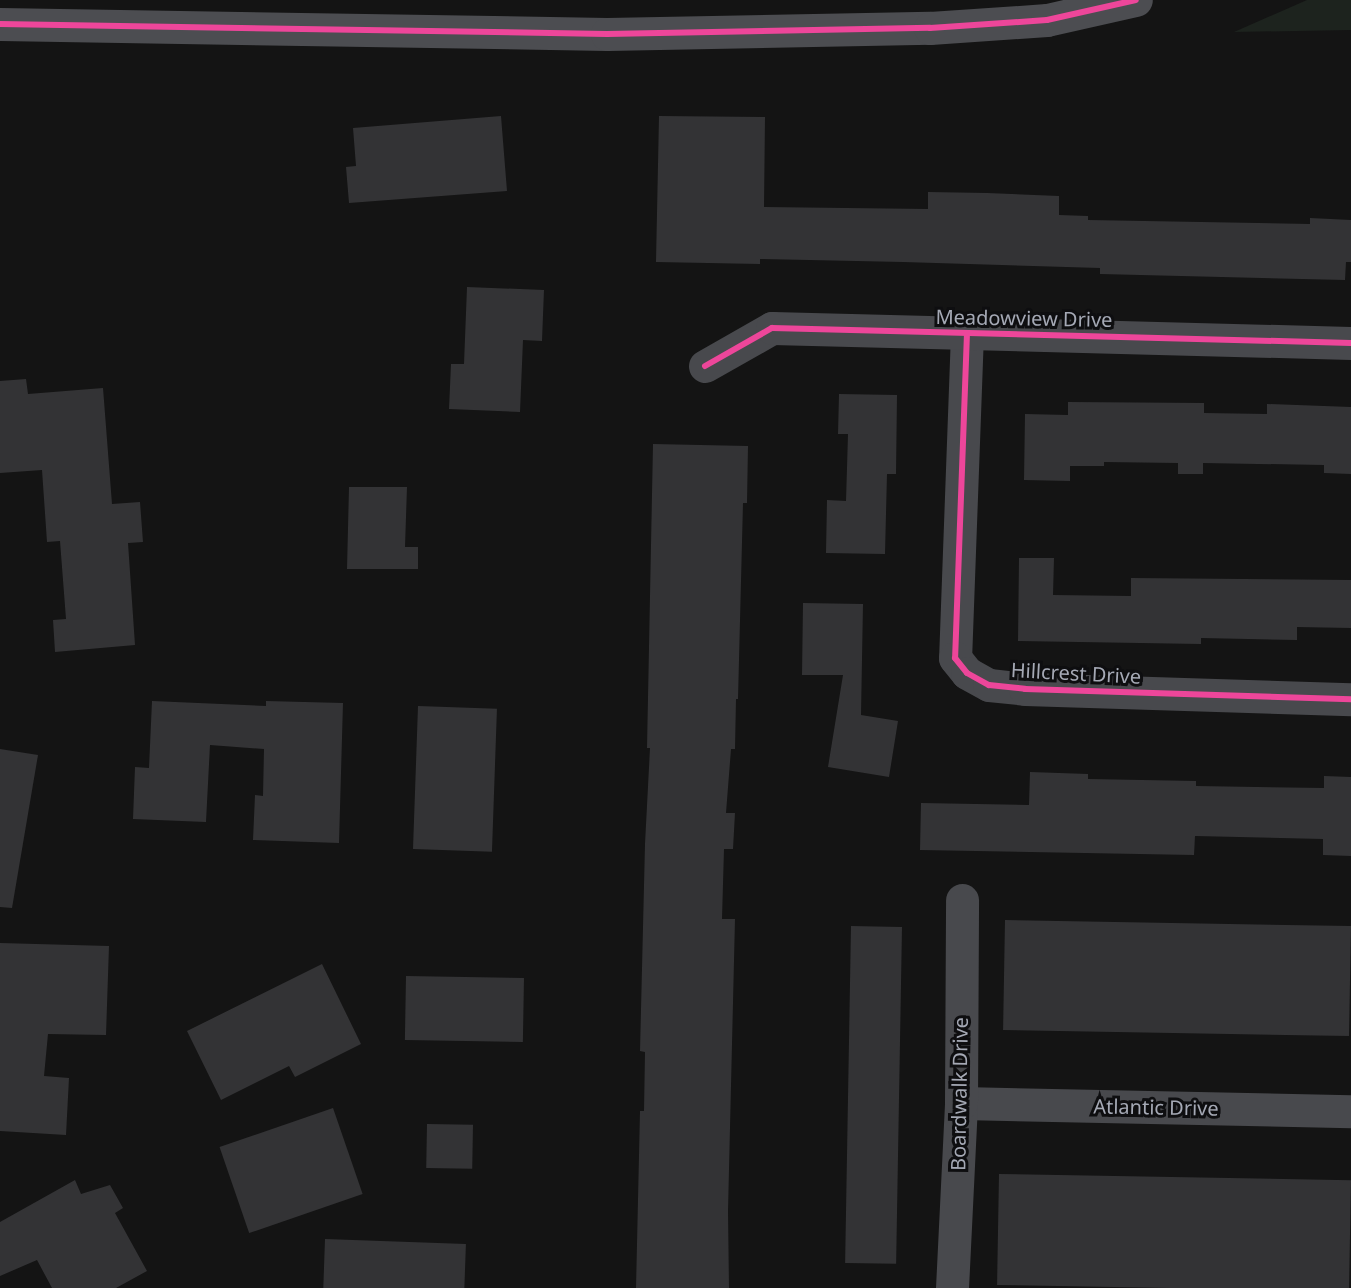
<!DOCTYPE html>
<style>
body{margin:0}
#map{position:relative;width:1351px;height:1288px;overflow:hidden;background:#141414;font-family:"Noto Sans",sans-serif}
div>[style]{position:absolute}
.green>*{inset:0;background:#1d231e}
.building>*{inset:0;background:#333335;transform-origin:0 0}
.street>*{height:33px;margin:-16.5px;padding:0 16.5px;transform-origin:16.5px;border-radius:16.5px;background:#48494d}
.secondary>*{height:33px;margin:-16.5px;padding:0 16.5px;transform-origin:16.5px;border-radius:16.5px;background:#4c4d51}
.cycleway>*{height:6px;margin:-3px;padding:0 3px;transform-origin:3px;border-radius:3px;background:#ed469a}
span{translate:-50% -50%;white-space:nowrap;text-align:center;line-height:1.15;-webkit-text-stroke:6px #0e0e10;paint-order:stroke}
.street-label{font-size:20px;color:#a5a9b5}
</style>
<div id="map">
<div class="green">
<div style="clip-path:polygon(1307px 0,1351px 0,1351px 30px,1234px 32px)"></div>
</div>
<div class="building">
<div style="clip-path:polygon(501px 116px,507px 191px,349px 203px,346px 167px,356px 166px,353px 128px)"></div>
<div style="clip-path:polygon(659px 116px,765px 117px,764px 207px,928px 209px,928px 192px,987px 193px,1059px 196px,1059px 215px,1088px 216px,1088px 220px,1310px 224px,1310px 218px,1351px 220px,1351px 262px,1346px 262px,1345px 280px,1100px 274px,1100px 268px,903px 262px,760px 259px,760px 264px,656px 262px)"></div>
<div style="clip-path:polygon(467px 287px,544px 290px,542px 341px,523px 340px,520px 412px,449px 409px,451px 364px,464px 364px)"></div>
<div style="clip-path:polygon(26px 379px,28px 394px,103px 388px,112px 504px,140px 502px,143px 542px,128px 543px,135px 645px,55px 652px,53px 620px,66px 619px,60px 541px,47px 542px,42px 470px,0 473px,0 381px)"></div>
<div style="clip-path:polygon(839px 394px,897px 395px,896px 474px,887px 474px,885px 554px,826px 553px,827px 500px,846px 501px,848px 434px,838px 434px)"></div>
<div style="clip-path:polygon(1068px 402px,1204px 403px,1204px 413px,1267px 414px,1267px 404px,1351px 407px,1351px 474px,1324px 473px,1324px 465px,1203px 463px,1203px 474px,1178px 474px,1178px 463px,1104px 462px,1104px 466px,1070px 466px,1070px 481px,1024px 480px,1025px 414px,1068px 415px)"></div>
<div style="clip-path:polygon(653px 444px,748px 446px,747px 503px,743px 503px,738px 699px,736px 699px,735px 749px,731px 749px,726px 813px,735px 813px,733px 849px,724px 849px,722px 919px,735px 919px,728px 1211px,729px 1288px,636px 1288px,640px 1111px,644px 1111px,645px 1052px,640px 1051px,645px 844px,650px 748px,647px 748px)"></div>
<div style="clip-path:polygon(349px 487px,407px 487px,405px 547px,418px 547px,418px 569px,347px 569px)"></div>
<div style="clip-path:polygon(1019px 558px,1054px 558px,1053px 595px,1131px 596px,1131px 578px,1351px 580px,1351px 628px,1297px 627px,1297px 640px,1201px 638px,1201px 644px,1018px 641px)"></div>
<div style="clip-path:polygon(803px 603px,863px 604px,861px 715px,898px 721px,889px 777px,828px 767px,843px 675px,802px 675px)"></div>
<div style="clip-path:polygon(152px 701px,266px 706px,266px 701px,343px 703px,339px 843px,253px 840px,255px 795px,263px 796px,264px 749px,210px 745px,206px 822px,133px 819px,135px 767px,149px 768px)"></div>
<div style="left:418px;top:706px;width:79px;height:143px;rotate:2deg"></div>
<div style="clip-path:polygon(0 749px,38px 755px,12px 908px,0 907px)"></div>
<div style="clip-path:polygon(1030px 772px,1088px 774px,1088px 779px,1196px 781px,1196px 786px,1324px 788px,1324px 776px,1351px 777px,1351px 856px,1323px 855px,1323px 839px,1195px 836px,1194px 855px,920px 850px,921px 803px,1029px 805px)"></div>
<div style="left:1005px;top:920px;width:346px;height:110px;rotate:1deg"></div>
<div style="left:851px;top:926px;width:51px;height:337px;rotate:1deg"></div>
<div style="clip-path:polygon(0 943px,109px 946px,106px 1035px,48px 1034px,44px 1076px,69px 1078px,66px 1135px,0 1131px)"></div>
<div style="clip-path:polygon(322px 964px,361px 1044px,295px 1077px,289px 1066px,221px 1100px,187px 1031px)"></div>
<div style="left:406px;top:976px;width:118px;height:64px;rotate:1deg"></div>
<div style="left:333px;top:1108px;width:91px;height:120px;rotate:71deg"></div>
<div style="left:427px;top:1124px;width:46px;height:44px;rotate:1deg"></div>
<div style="left:999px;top:1174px;width:352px;height:111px;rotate:1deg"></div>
<div style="clip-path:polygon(75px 1180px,81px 1194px,110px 1185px,123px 1208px,115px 1213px,147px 1271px,116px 1288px,52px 1288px,37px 1260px,0 1276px,0 1222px)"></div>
<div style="left:325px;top:1239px;width:141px;height:49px;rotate:2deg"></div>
</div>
<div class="street">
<div style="left:967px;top:333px;width:325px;rotate:92.1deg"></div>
<div style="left:955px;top:658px;width:19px;rotate:51deg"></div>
<div style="left:967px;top:673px;width:25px;rotate:29deg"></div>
<div style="left:989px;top:685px;width:36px;rotate:6deg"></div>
<div style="left:1025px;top:689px;width:326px;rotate:1.8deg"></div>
<div style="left:705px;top:366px;width:77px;rotate:-29.6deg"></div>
<div style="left:772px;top:328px;width:579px;rotate:1.48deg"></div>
<div style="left:961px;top:1103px;width:390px;rotate:1.2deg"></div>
<div style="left:952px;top:1288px;width:185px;rotate:-87.2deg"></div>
<div style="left:961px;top:1103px;width:203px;rotate:-89.7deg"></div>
</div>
<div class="secondary">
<div style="left:0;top:24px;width:607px;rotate:0.94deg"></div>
<div style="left:607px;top:34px;width:323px;rotate:-1.1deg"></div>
<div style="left:930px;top:28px;width:117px;rotate:-3.9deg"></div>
<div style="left:1047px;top:20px;width:91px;rotate:-12.7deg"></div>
</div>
<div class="cycleway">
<div style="left:0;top:24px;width:607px;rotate:0.94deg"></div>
<div style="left:607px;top:34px;width:323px;rotate:-1.1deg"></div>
<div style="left:930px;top:28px;width:117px;rotate:-3.9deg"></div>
<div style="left:1047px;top:20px;width:91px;rotate:-12.7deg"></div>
<div style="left:967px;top:333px;width:325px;rotate:92.1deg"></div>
<div style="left:955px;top:658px;width:19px;rotate:51deg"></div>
<div style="left:967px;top:673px;width:25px;rotate:29deg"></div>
<div style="left:989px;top:685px;width:36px;rotate:6deg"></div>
<div style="left:1025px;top:689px;width:326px;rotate:1.8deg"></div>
<div style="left:705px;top:366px;width:77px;rotate:-29.6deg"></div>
<div style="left:772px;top:328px;width:579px;rotate:1.48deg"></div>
</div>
<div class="street-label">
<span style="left:1024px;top:318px;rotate:1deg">Meadowview Drive</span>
<span style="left:1076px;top:673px;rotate:3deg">Hillcrest Drive</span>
<span style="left:959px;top:1094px;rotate:-89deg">Boardwalk Drive</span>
<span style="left:1156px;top:1107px;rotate:1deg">Atlantic Drive</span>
</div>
</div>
